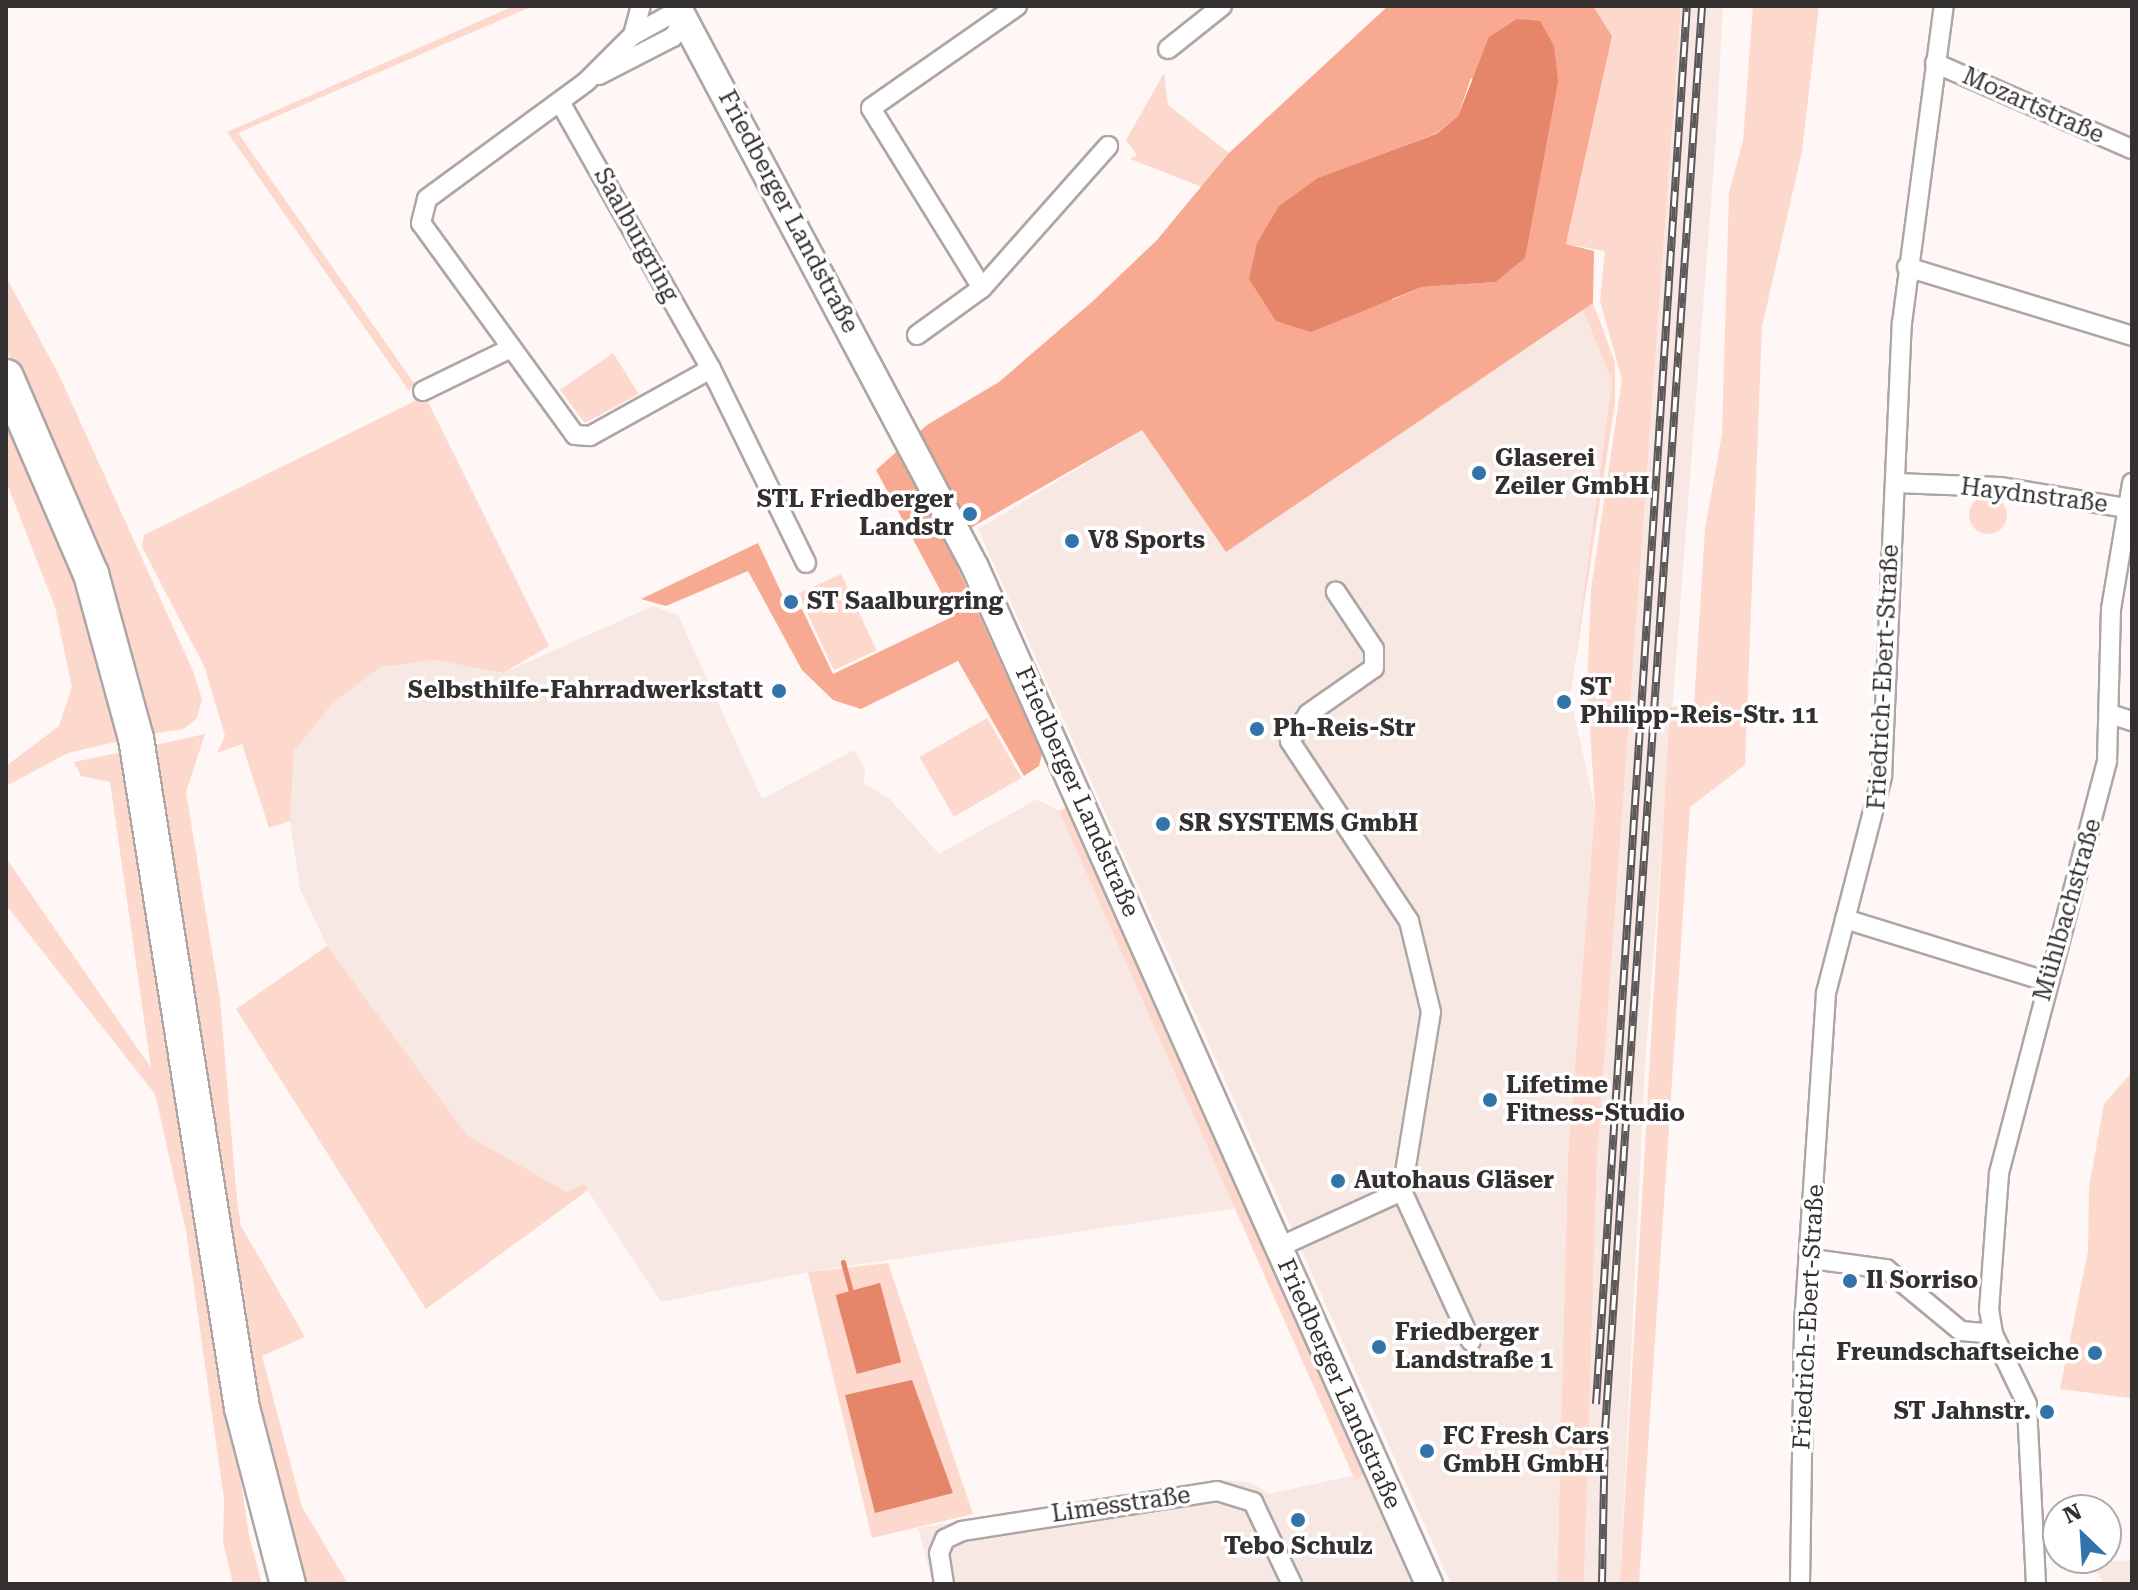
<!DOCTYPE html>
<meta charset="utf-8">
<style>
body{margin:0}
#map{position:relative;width:2138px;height:1590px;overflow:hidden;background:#fff7f5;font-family:"Roboto Serif",serif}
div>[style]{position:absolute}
.built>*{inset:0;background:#f8e8e4}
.green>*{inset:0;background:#fdd8cd;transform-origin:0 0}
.round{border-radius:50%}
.forest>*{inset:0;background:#f8a992}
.water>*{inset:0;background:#e5856a;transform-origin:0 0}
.stream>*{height:5px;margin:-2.5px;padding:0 2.5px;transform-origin:2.5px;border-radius:2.5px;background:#e5856a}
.roads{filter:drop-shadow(2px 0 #ada6a4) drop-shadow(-2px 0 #ada6a4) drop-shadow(0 2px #ada6a4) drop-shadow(0 -2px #ada6a4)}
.street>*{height:18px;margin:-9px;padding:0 9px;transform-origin:9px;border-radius:9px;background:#fff}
.secondary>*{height:26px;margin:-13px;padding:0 13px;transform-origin:13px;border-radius:13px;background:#fff}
.highway>*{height:34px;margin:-17px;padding:0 17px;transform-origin:17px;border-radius:17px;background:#fff}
.rail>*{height:8px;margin-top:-4px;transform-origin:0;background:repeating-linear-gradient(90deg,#fff 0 15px,#5d5958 0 30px);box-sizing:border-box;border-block:2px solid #5d5958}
.dots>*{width:22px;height:22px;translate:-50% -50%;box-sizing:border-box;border:4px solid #fff;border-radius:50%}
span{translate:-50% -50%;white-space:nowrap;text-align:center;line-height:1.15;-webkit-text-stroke:7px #fff;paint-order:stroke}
.street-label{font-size:24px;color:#33302f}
.poi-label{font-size:24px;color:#33302f;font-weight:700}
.left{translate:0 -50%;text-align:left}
.right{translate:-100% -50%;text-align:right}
.frame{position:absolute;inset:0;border:8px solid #33302f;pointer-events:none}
.north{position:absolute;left:2042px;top:1494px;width:80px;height:80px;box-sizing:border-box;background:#fff;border:2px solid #adacac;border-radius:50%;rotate:335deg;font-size:22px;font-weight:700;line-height:32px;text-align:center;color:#33302f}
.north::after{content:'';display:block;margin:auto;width:28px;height:36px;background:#3274aa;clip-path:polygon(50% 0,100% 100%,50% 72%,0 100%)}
</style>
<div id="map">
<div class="built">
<div style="clip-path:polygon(1681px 6px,1723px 6px,1716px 138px,1645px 1065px,1620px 1584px,1584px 1584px,1597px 1160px)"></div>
<div style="clip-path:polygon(1582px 308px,1612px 381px,1570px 696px,1595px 808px,1568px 1156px,1557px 1584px,1451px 1584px,978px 529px,1142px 430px,1226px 552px)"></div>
<div style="clip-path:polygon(653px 606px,678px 615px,762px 799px,854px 750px,865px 768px,864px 784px,889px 798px,939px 854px,1037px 799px,1059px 811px,1237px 1208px,808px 1272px,661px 1302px,584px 1185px,567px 1192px,467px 1135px,327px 946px,300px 889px,290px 821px,294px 751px,333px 703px,381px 667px,434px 660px,503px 673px)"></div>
<div style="clip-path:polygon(1368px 1472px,1417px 1584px,933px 1584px,918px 1528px,1223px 1480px,1250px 1482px,1269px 1494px)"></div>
<div style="clip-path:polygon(2132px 1560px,2132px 1584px,2104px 1584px,2092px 1563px)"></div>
</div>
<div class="green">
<div style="clip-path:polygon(514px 6px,533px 6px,238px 133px,414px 383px,409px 391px,227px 132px)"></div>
<div style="clip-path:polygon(1593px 6px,1681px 6px,1597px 1160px,1584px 1584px,1557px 1584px,1568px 1156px,1595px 808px,1587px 686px,1591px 589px,1622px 379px,1600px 301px,1605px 251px,1566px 244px,1612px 36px)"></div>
<div style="clip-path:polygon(1753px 6px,1819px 6px,1802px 151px,1762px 327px,1745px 765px,1690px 807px,1639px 1584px,1620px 1584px,1670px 707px,1694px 706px,1705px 529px,1722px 434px,1729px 192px,1743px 141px)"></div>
<div style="clip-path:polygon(1164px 73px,1168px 105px,1229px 153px,1202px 187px,1130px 159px,1137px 155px,1126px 140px)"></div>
<div style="clip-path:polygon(6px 277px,59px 375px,193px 671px,202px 699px,197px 718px,184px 729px,149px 734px,72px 485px,6px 349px)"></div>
<div style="clip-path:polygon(1593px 303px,1615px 362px,1615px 403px,1570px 696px,1612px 381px,1582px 308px)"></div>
<div style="clip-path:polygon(613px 353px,639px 394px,585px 423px,560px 390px)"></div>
<div style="clip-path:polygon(6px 395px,52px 493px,129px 739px,68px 753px,6px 786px,6px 766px,59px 726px,72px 687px,55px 607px,6px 481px)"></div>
<div style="clip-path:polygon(425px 396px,549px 646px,503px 673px,434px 660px,381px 667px,333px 703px,294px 751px,290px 821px,269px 828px,242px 744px,217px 753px,225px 736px,205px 668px,142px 547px,144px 535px)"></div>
<div class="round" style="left:1969px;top:496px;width:38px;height:38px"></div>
<div style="left:841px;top:574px;width:84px;height:47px;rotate:65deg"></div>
<div style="left:987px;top:718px;width:69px;height:78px;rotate:60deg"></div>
<div style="clip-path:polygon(205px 734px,186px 792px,220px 999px,237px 1200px,241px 1226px,305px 1337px,262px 1356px,302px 1507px,348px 1584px,301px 1584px,273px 1494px,151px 746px)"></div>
<div style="clip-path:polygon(131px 750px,249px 1535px,262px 1584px,233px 1584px,223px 1542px,224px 1499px,186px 1231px,155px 1094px,6px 905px,6px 858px,151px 1068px,110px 782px,81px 776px,74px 762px)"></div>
<div style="clip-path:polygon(1071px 806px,1368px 1472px,1355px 1480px,1059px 811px)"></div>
<div style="clip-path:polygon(327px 946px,467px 1135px,567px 1192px,584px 1184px,588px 1190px,426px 1309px,236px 1009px)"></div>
<div style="clip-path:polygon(2132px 1072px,2132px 1396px,2129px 1398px,2060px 1389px,2088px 1251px,2089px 1187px,2104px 1104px)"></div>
<div style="clip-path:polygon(888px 1263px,973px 1514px,872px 1538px,808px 1272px)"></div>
</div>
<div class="forest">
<div style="clip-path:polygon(evenodd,1388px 6px,1593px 6px,1612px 36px,1566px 244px,1594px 251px,1593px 303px,1226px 552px,1142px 430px,946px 542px,1042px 754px,1039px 766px,1024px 776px,958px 661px,861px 709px,833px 700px,802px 670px,748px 571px,666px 606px,641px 599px,758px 543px,790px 611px,802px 609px,833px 674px,954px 616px,876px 470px,927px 425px,999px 382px,1093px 301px,1157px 240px,1229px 153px,1388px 6px,1471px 78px,1544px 128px,1525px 258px,1496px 282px,1422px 287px,1392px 300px,1319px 178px,1435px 134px,1458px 116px,1471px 78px)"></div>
</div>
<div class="water">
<div style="clip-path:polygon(1517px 19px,1540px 21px,1554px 46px,1558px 82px,1525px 258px,1496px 282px,1422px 287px,1311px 332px,1276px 321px,1249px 279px,1257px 243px,1279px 206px,1318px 178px,1436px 134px,1458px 116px,1489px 37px)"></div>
<div style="left:880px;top:1283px;width:82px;height:46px;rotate:75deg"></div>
<div style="clip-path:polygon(912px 1380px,953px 1493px,875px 1513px,845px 1395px)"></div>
</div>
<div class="stream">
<div style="left:843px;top:1262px;width:30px;rotate:75deg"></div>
</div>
<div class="roads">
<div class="street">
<div style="left:686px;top:19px;width:20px;rotate:-174deg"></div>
<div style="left:666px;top:17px;width:38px;rotate:151deg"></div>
<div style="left:633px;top:35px;width:66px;rotate:135deg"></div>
<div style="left:586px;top:82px;width:197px;rotate:143.7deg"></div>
<div style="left:427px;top:199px;width:25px;rotate:104deg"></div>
<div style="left:421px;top:223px;width:262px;rotate:54deg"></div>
<div style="left:575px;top:435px;width:15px;rotate:4deg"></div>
<div style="left:590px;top:436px;width:138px;rotate:-29deg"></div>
<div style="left:633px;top:35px;width:30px;rotate:-75deg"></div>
<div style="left:1168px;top:49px;width:69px;rotate:-38.5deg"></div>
<div style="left:1935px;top:63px;width:215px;rotate:23.6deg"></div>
<div style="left:599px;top:75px;width:83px;rotate:-27.2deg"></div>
<div style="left:673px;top:37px;width:22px;rotate:-54deg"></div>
<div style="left:560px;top:102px;width:307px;rotate:60.5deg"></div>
<div style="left:711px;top:369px;width:216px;rotate:63.9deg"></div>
<div style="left:1907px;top:267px;width:235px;rotate:17deg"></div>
<div style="left:982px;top:288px;width:211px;rotate:-121.7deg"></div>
<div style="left:871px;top:108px;width:178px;rotate:-34.9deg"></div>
<div style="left:917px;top:335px;width:80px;rotate:-35.9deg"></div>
<div style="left:982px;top:288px;width:190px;rotate:-48.4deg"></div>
<div style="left:423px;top:391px;width:93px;rotate:-26deg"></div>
<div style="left:1895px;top:483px;width:105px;rotate:2.2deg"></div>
<div style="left:2000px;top:487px;width:127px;rotate:9.5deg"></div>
<div style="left:2110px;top:714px;width:23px;rotate:18deg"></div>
<div style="left:1845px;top:919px;width:213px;rotate:17.2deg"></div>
<div style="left:1402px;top:1191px;width:165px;rotate:65.3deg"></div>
<div style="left:1279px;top:1247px;width:135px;rotate:-24.5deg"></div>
<div style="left:1402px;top:1191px;width:181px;rotate:-80.8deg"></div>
<div style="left:1431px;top:1012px;width:94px;rotate:-103.6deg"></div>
<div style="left:1409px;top:921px;width:216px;rotate:-123.5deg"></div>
<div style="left:1290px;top:741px;width:32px;rotate:-56deg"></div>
<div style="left:1308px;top:714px;width:80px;rotate:-34.9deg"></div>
<div style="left:1374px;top:668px;width:19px;rotate:-90deg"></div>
<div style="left:1374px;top:649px;width:69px;rotate:-123.7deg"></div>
<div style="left:1812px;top:1259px;width:75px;rotate:7.7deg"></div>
<div style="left:1886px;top:1269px;width:97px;rotate:39.6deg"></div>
<div style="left:1961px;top:1331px;width:32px;rotate:5deg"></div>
<div style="left:944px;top:1584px;width:31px;rotate:-99deg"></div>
<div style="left:939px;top:1553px;width:15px;rotate:-67deg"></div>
<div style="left:945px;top:1539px;width:19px;rotate:-25deg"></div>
<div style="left:962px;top:1531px;width:258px;rotate:-8.9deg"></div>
<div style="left:1217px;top:1491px;width:38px;rotate:17deg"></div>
<div style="left:1253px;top:1502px;width:91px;rotate:64.6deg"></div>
<div style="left:1800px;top:1584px;width:259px;rotate:-89.1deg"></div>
<div style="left:1804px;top:1325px;width:333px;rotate:-86.2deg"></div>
<div style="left:1826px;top:993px;width:224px;rotate:-75.5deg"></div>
<div style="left:1882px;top:776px;width:453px;rotate:-87.5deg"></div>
<div style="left:1902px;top:323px;width:320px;rotate:-82.5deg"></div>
<div style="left:2036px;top:1584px;width:180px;rotate:-92.9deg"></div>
<div style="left:2027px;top:1404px;width:78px;rotate:-115.9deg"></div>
<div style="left:1993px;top:1334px;width:24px;rotate:-99deg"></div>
<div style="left:1989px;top:1310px;width:137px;rotate:-85.8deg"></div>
<div style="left:1999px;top:1173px;width:425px;rotate:-75.3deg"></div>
<div style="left:2107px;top:762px;width:153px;rotate:-88.5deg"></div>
<div style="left:2111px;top:609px;width:128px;rotate:-80.5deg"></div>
</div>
<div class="secondary">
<div style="left:677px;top:6px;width:635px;rotate:62.02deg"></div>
<div style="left:975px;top:567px;width:1114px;rotate:65.94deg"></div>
</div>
<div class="highway">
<div style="left:6px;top:377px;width:215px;rotate:66.7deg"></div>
<div style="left:91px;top:574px;width:170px;rotate:74.7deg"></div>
<div style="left:136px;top:738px;width:678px;rotate:81.01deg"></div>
<div style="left:242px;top:1408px;width:182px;rotate:75.4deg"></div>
</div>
</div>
<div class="rail">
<div style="left:1596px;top:1404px;width:1401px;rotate:-86.28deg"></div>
<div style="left:1602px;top:1584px;width:154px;rotate:-88.9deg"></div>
<div style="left:1605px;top:1430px;width:1427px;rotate:-86.1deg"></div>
</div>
<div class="dots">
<div style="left:1479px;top:473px;background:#3274aa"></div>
<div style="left:970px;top:514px;background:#3274aa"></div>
<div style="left:1072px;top:541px;background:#3274aa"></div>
<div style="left:791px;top:602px;background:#3274aa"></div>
<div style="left:779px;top:691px;background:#3274aa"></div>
<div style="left:1564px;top:702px;background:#3274aa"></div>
<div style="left:1257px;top:729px;background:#3274aa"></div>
<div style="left:1163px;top:824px;background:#3274aa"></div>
<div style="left:1490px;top:1100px;background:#3274aa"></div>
<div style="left:1338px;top:1181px;background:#3274aa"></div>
<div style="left:1850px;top:1281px;background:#3274aa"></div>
<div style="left:1379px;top:1347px;background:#3274aa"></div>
<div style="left:2095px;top:1353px;background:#3274aa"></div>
<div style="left:2047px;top:1412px;background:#3274aa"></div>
<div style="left:1427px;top:1451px;background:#3274aa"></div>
<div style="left:1298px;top:1520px;background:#3274aa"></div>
</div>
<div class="street-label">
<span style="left:2033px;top:106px;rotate:24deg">Mozartstraße</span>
<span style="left:788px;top:212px;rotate:62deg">Friedberger Landstraße</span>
<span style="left:636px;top:235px;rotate:61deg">Saalburgring</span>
<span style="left:2034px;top:496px;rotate:7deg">Haydnstraße</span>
<span style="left:1884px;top:677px;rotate:-87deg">Friedrich-Ebert-Straße</span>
<span style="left:1077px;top:792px;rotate:66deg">Friedberger Landstraße</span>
<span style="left:2068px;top:910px;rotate:-74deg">Mühlbachstraße</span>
<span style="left:1809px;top:1317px;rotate:-87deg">Friedrich-Ebert-Straße</span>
<span style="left:1339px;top:1384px;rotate:66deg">Friedberger Landstraße</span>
<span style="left:1121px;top:1505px;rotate:-8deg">Limesstraße</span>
</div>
<div class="poi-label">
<span class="left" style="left:1495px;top:473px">Glaserei<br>Zeiler GmbH</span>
<span class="right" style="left:954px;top:514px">STL Friedberger<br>Landstr</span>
<span class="left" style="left:1088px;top:541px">V8 Sports</span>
<span class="left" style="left:807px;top:602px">ST Saalburgring</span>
<span class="left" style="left:1580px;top:702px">ST<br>Philipp-Reis-Str. 11</span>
<span class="right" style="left:763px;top:691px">Selbsthilfe-Fahrradwerkstatt</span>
<span class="left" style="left:1273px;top:729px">Ph-Reis-Str</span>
<span class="left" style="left:1179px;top:824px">SR SYSTEMS GmbH</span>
<span class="left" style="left:1506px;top:1100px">Lifetime<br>Fitness-Studio</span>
<span class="left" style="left:1354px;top:1181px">Autohaus Gläser</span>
<span class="left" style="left:1866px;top:1281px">Il Sorriso</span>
<span class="left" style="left:1395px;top:1347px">Friedberger<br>Landstraße 1</span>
<span class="right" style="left:2079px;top:1353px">Freundschaftseiche</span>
<span class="right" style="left:2031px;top:1412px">ST Jahnstr.</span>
<span class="left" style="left:1443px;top:1451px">FC Fresh Cars<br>GmbH GmbH</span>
<span style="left:1298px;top:1547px">Tebo Schulz</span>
</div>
<div class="frame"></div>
<div class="north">N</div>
</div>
